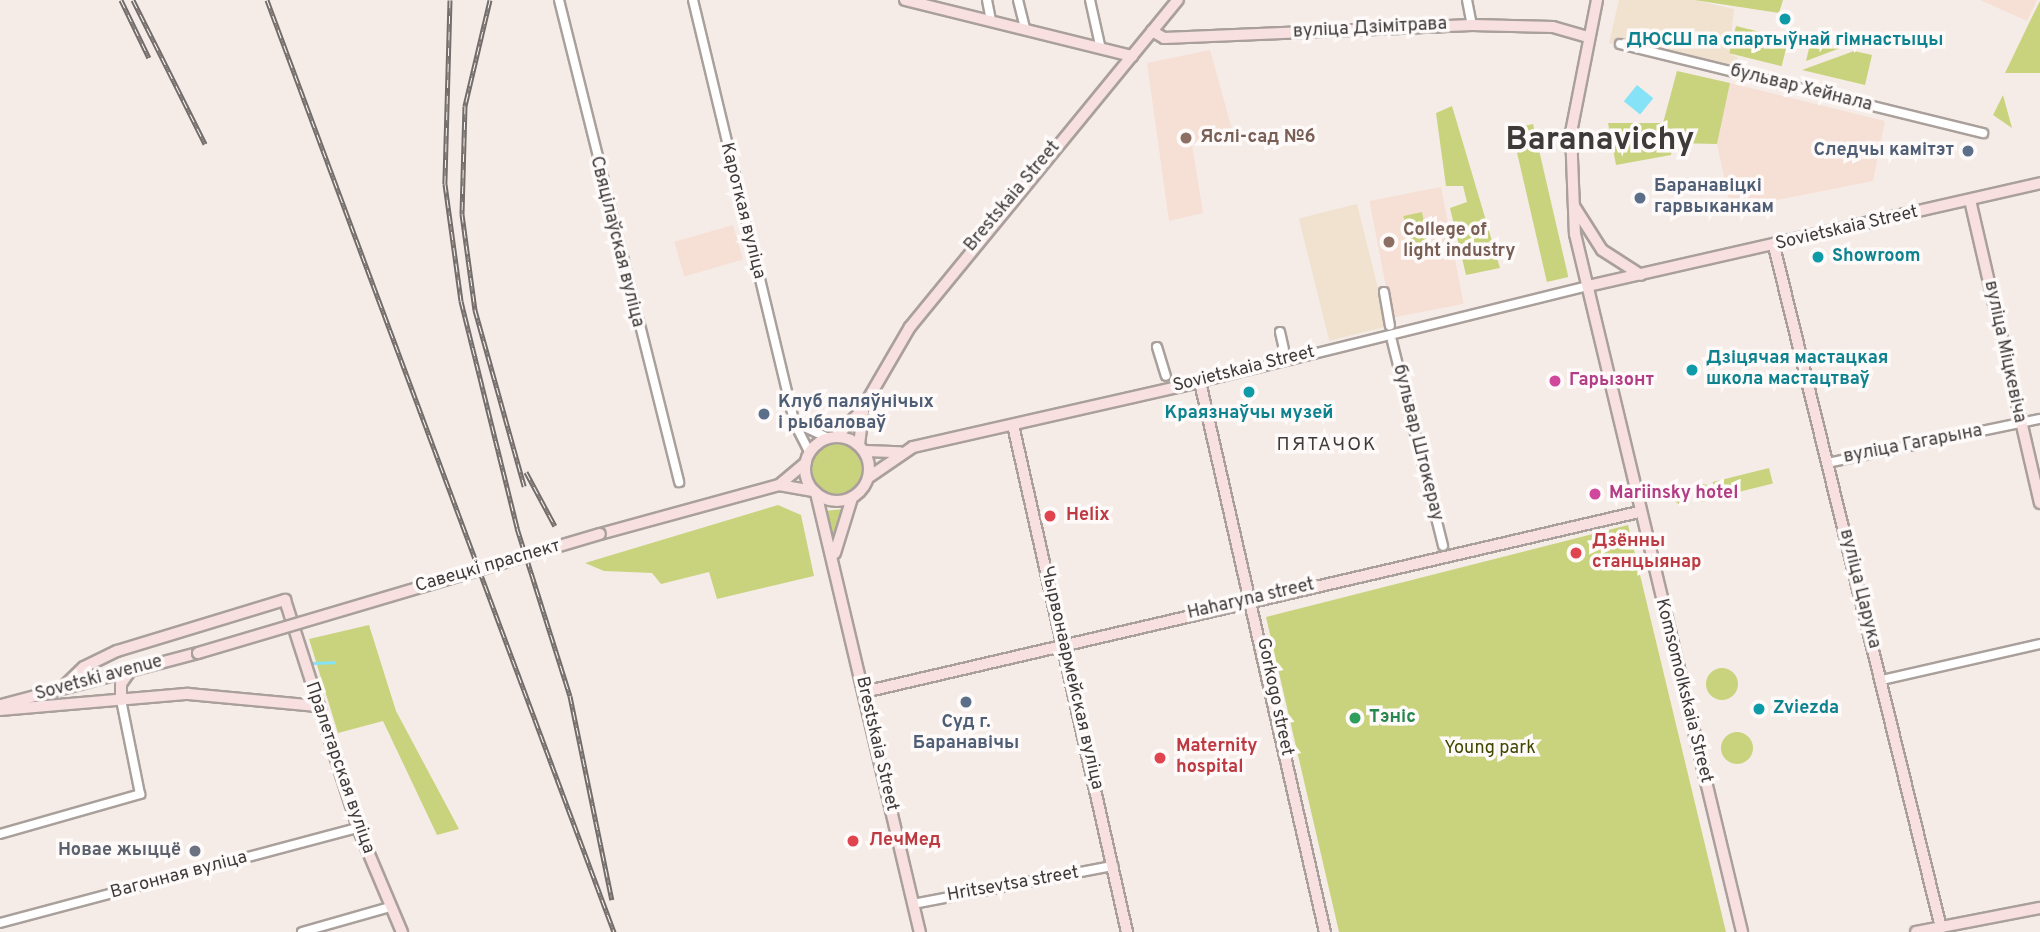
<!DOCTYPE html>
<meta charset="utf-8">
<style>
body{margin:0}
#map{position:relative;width:2040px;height:932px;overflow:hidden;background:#f6ece7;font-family:Overpass,sans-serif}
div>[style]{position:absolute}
.commercial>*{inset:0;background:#f0e2cf;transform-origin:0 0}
.education>*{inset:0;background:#f6dfd4;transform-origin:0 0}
.green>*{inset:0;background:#c9d37d;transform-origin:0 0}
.round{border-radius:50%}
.water>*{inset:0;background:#86e2f7;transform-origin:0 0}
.stream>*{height:2.5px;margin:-1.25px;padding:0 1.25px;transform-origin:1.25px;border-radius:1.25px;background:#86e2f7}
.roads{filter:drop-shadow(2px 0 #a9a09c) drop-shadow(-2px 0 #a9a09c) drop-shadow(0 2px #a9a09c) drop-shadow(0 -2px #a9a09c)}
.street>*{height:8px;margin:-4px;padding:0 4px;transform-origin:4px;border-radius:4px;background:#fff}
.secondary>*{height:10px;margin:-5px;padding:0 5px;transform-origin:5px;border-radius:5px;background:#f9e0e0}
.secondary>.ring{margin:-5px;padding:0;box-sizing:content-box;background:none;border:10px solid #f9e0e0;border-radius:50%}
.rail>*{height:5px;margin-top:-2.5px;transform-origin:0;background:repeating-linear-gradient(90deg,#fefaf9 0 8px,#726c6a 0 16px);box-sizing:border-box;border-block:2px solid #726c6a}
.bridges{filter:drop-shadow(2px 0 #a9a09c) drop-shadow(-2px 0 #a9a09c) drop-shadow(0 2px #a9a09c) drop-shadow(0 -2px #a9a09c)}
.secondary-bridge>*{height:10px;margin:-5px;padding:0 5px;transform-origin:5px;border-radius:5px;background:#f9e0e0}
.dots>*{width:19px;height:19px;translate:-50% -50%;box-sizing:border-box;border:4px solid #fefaf9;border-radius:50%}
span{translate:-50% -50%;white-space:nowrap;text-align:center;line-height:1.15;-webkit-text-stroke:7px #fefaf9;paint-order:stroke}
.street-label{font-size:18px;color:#3e3a39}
.culture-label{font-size:18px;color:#0d838f;font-weight:700}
.left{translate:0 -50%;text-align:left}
.education-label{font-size:18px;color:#785e54;font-weight:700}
.service-label{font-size:18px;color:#4e5e75;font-weight:700}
.right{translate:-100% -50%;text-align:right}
.hotel-label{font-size:18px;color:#b23c85;font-weight:700}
.health-label{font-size:18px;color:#be3a42;font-weight:700}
.leisure-label{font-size:18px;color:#27864d;font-weight:700}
.park-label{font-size:18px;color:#424700}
.worship-label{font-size:18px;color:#5b616d;font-weight:700}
.neighbourhood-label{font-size:19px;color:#3e3a39;letter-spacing:2px}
.town-label{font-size:32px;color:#3e3a39;font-weight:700}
</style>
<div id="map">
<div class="commercial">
<div style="clip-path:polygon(1619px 0,1694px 0,1734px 9px,1729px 53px,1738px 58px,1735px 69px,1609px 43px)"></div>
<div style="left:1357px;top:204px;width:126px;height:60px;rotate:76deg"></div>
</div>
<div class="education">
<div style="clip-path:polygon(1980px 0,2037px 0,2027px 21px)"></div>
<div style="clip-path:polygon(1210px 50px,1233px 133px,1192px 144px,1203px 213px,1169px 221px,1147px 63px)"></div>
<div style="clip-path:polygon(1730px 83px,1885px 121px,1873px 181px,1731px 209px,1717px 144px)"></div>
<div style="left:1441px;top:187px;width:119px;height:73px;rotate:79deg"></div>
<div style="left:733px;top:225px;width:36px;height:61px;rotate:74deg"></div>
</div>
<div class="green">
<div style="clip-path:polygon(1694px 0,1783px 0,1779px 13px)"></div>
<div style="clip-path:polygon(2040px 1px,2040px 73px,2005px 73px,2030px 21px)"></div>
<div style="left:1736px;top:26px;width:54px;height:28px;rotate:14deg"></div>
<div style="clip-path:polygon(1811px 40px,1812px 40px,1843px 47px,1806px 61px)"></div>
<div style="clip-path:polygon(1854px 51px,1872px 55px,1865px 85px,1802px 70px)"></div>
<div style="clip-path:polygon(1677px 71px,1730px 83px,1717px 144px,1673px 143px,1671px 155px,1616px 165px,1608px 123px,1663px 123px)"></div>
<div style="clip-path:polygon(2003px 95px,2012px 128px,1993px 115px)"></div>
<div style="clip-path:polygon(1452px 106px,1500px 268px,1466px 275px,1450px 208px,1467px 202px,1463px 186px,1446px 186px,1436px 113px)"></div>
<div style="left:1533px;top:124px;width:157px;height:22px;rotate:77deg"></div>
<div style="left:1422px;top:212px;width:35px;height:19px;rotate:78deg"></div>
<div class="round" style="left:812px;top:444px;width:50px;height:50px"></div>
<div style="left:1769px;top:468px;width:16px;height:58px;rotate:76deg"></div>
<div class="round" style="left:1694px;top:484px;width:18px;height:18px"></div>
<div class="round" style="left:1673px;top:488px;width:16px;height:16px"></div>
<div style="clip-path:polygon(778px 505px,801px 515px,814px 576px,717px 599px,709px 572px,661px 584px,652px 573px,604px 571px,585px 563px)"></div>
<div style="clip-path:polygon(842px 509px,837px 525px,833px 539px,825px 511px)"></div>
<div style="clip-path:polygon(1628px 525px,1726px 932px,1339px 932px,1266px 617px)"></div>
<div style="clip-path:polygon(369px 625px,396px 711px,459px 829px,437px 835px,383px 721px,338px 733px,309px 639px)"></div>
<div class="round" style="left:1706px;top:668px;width:32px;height:32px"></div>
<div class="round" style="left:1721px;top:732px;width:32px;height:32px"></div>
</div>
<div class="water">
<div style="left:1637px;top:85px;width:21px;height:21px;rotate:39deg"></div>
</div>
<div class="stream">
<div style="left:311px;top:663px;width:23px;rotate:-2deg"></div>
</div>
<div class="roads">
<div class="street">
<div style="left:559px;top:0;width:497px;rotate:76deg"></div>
<div style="left:693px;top:0;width:434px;rotate:76.5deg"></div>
<div style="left:794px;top:422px;width:35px;rotate:63deg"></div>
<div style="left:987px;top:0;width:20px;rotate:79deg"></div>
<div style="left:1018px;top:0;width:29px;rotate:76deg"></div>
<div style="left:1090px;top:0;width:46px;rotate:77.5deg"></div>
<div style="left:1467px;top:0;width:25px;rotate:79deg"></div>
<div style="left:1620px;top:44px;width:374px;rotate:13.8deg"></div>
<div style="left:1384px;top:292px;width:34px;rotate:80deg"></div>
<div style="left:1280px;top:332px;width:17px;rotate:77deg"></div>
<div style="left:1392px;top:341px;width:211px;rotate:76deg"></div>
<div style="left:1157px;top:347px;width:30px;rotate:73deg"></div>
<div style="left:1200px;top:382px;width:400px;rotate:-13.9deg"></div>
<div style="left:794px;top:422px;width:38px;rotate:25deg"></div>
<div style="left:1827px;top:463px;width:217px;rotate:-11.7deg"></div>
<div style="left:1882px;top:680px;width:162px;rotate:-12.8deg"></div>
<div style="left:0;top:834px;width:146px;rotate:-15.9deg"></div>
<div style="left:140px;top:794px;width:96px;rotate:-101.4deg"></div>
<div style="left:913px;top:904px;width:204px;rotate:-10.8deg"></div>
<div style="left:0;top:923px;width:370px;rotate:-14.9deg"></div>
<div style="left:302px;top:932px;width:91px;rotate:-15.9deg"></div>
</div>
<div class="secondary">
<div style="left:905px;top:0;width:234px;rotate:13.9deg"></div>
<div style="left:1597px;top:0;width:135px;rotate:101.1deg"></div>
<div style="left:1571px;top:132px;width:102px;rotate:87.8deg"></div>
<div style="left:1575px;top:234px;width:718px;rotate:76.54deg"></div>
<div style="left:1152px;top:31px;width:14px;rotate:30deg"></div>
<div style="left:1164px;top:38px;width:308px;rotate:-2.4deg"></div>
<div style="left:1472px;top:25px;width:81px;rotate:1.4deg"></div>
<div style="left:1553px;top:27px;width:37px;rotate:16deg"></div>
<div style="left:1970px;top:200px;width:311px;rotate:77deg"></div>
<div style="left:1574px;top:206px;width:52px;rotate:57.5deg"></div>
<div style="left:1602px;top:250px;width:46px;rotate:32.7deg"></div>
<div style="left:1774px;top:246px;width:702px;rotate:76.24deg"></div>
<div style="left:1588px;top:286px;width:464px;rotate:-12.8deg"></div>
<div style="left:1013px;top:425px;width:520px;rotate:77.33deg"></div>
<div class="ring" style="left:805px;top:437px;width:54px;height:54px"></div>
<div style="left:836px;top:437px;width:36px;rotate:-46deg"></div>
<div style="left:859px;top:445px;width:39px;rotate:-83deg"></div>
<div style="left:864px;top:406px;width:91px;rotate:-59.8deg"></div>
<div style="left:910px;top:327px;width:423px;rotate:-50.7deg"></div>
<div style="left:865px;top:451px;width:35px;rotate:2deg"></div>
<div style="left:869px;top:477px;width:53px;rotate:-34.3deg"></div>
<div style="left:913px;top:447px;width:294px;rotate:-12.8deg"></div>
<div style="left:1200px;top:382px;width:564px;rotate:77.2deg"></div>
<div style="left:779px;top:485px;width:36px;rotate:10deg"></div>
<div style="left:816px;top:493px;width:451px;rotate:76.7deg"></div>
<div style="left:600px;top:534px;width:186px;rotate:-15.3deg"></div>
<div style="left:779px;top:485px;width:35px;rotate:-40deg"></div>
<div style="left:835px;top:553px;width:58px;rotate:-72.8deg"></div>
<div style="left:62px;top:688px;width:30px;rotate:-44deg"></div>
<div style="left:84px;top:667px;width:37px;rotate:-26deg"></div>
<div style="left:117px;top:651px;width:176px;rotate:-16.9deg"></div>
<div style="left:285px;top:600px;width:239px;rotate:72.2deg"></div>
<div style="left:358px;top:828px;width:113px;rotate:67.1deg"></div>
<div style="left:864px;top:692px;width:796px;rotate:-13.08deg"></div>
<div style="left:121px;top:700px;width:16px;rotate:-90deg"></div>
<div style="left:121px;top:684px;width:16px;rotate:-55deg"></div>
<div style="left:1px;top:705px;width:204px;rotate:-14.8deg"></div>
<div style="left:0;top:710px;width:189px;rotate:-4.9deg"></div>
<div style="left:188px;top:694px;width:130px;rotate:5.3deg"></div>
<div style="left:1916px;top:932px;width:126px;rotate:-11deg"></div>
</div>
</div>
<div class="rail">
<div style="left:121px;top:0;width:64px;rotate:64.2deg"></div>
<div style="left:133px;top:0;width:161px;rotate:63.4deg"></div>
<div style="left:267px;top:0;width:995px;rotate:69.58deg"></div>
<div style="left:450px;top:0;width:184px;rotate:91.6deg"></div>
<div style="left:445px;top:184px;width:118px;rotate:82.2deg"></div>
<div style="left:461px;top:301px;width:234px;rotate:76.1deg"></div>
<div style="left:517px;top:528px;width:176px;rotate:72.5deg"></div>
<div style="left:570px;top:696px;width:208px;rotate:78.4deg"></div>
<div style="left:490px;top:0;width:109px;rotate:103.3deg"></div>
<div style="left:465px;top:106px;width:108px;rotate:91.6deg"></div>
<div style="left:462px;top:214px;width:97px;rotate:82.3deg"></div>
<div style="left:475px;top:310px;width:183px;rotate:74.4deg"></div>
<div style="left:526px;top:472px;width:61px;rotate:61.8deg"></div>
</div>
<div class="bridges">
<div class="secondary-bridge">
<div style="left:198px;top:653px;width:419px;rotate:-16.5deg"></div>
</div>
</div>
<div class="dots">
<div style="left:1785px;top:19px;background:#0f9aa8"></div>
<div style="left:1186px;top:138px;background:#8d6e63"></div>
<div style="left:1968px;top:151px;background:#5c6f8a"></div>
<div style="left:1640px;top:198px;background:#5c6f8a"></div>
<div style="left:1389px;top:242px;background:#8d6e63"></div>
<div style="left:1818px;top:257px;background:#0f9aa8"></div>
<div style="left:1692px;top:370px;background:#0f9aa8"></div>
<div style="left:1555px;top:381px;background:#d1479c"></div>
<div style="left:1249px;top:392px;background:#0f9aa8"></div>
<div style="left:764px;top:414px;background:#5c6f8a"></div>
<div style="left:1595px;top:494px;background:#d1479c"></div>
<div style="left:1050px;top:516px;background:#e0444e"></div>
<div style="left:1576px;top:553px;background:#e0444e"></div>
<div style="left:966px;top:702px;background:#5c6f8a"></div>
<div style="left:1759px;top:709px;background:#0f9aa8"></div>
<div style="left:1355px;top:718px;background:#2e9e5b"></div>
<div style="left:1160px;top:758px;background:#e0444e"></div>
<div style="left:853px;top:841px;background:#e0444e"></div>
<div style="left:195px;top:851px;background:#6b7280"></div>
</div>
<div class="street-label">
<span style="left:1370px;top:29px;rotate:-3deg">вуліца Дзімітрава</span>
<span style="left:1801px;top:89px;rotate:14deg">бульвар Хейнала</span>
<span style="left:1013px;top:197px;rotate:-50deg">Brestskaia Street</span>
<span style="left:742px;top:211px;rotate:76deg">Кароткая вуліца</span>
<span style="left:1847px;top:229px;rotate:-13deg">Sovietskaia Street</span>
<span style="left:616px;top:242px;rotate:76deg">Свяцілаўская вуліца</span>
<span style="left:2004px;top:352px;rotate:78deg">вуліца Міцкевіча</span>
<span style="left:1244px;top:370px;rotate:-14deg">Sovietskaia Street</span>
<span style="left:1417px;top:443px;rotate:76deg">бульвар Штокерау</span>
<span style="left:1913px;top:445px;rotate:-11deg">вуліца Гагарына</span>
<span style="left:488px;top:567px;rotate:-16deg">Савецкі праспект</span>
<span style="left:1859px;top:589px;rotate:76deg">вуліца Царука</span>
<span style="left:1251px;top:600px;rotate:-13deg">Haharyna street</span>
<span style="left:1071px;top:678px;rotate:77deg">Чырвонаармейская вуліца</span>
<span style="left:99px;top:679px;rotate:-15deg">Sovetski avenue</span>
<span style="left:1683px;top:691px;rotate:76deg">Komsomolkskaia Street</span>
<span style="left:1274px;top:697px;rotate:78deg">Gorkogo street</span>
<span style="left:876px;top:744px;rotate:77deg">Brestskaia Street</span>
<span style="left:339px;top:768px;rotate:71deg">Пралетарская вуліца</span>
<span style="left:179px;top:876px;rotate:-15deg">Вагонная вуліца</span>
<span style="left:1013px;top:885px;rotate:-10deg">Hritsevtsa street</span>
</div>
<div class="culture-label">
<span style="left:1785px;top:41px">ДЮСШ па спартыўнай гімнастыцы</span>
<span class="left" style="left:1832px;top:257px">Showroom</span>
<span class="left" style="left:1706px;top:370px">Дзіцячая мастацкая<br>школа мастацтваў</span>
<span style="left:1249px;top:414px">Краязнаўчы музей</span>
<span class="left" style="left:1773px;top:709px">Zviezda</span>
</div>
<div class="education-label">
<span class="left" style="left:1200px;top:138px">Яслі-сад №6</span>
<span class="left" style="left:1403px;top:242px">College of<br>light industry</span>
</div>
<div class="service-label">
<span class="right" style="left:1954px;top:151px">Следчы камітэт</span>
<span class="left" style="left:1654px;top:198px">Баранавіцкі<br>гарвыканкам</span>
<span class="left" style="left:778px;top:414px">Клуб паляўнічых<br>і рыбаловаў</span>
<span style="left:966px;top:734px">Суд г.<br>Баранавічы</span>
</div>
<div class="hotel-label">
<span class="left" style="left:1569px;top:381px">Гарызонт</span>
<span class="left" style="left:1609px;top:494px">Mariinsky hotel</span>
</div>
<div class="health-label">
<span class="left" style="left:1066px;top:516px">Helix</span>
<span class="left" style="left:1592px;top:553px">Дзённы<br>станцыянар</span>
<span class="left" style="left:1176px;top:758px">Maternity<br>hospital</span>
<span class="left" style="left:869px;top:841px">ЛечМед</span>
</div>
<div class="leisure-label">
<span class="left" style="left:1369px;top:718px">Тэніс</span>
</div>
<div class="park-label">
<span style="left:1490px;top:749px">Young park</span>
</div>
<div class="worship-label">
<span class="right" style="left:181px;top:851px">Новае жыццё</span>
</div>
<div class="neighbourhood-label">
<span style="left:1327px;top:446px">ПЯТАЧОК</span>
</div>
<div class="town-label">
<span style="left:1600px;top:141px">Baranavichy</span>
</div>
</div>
